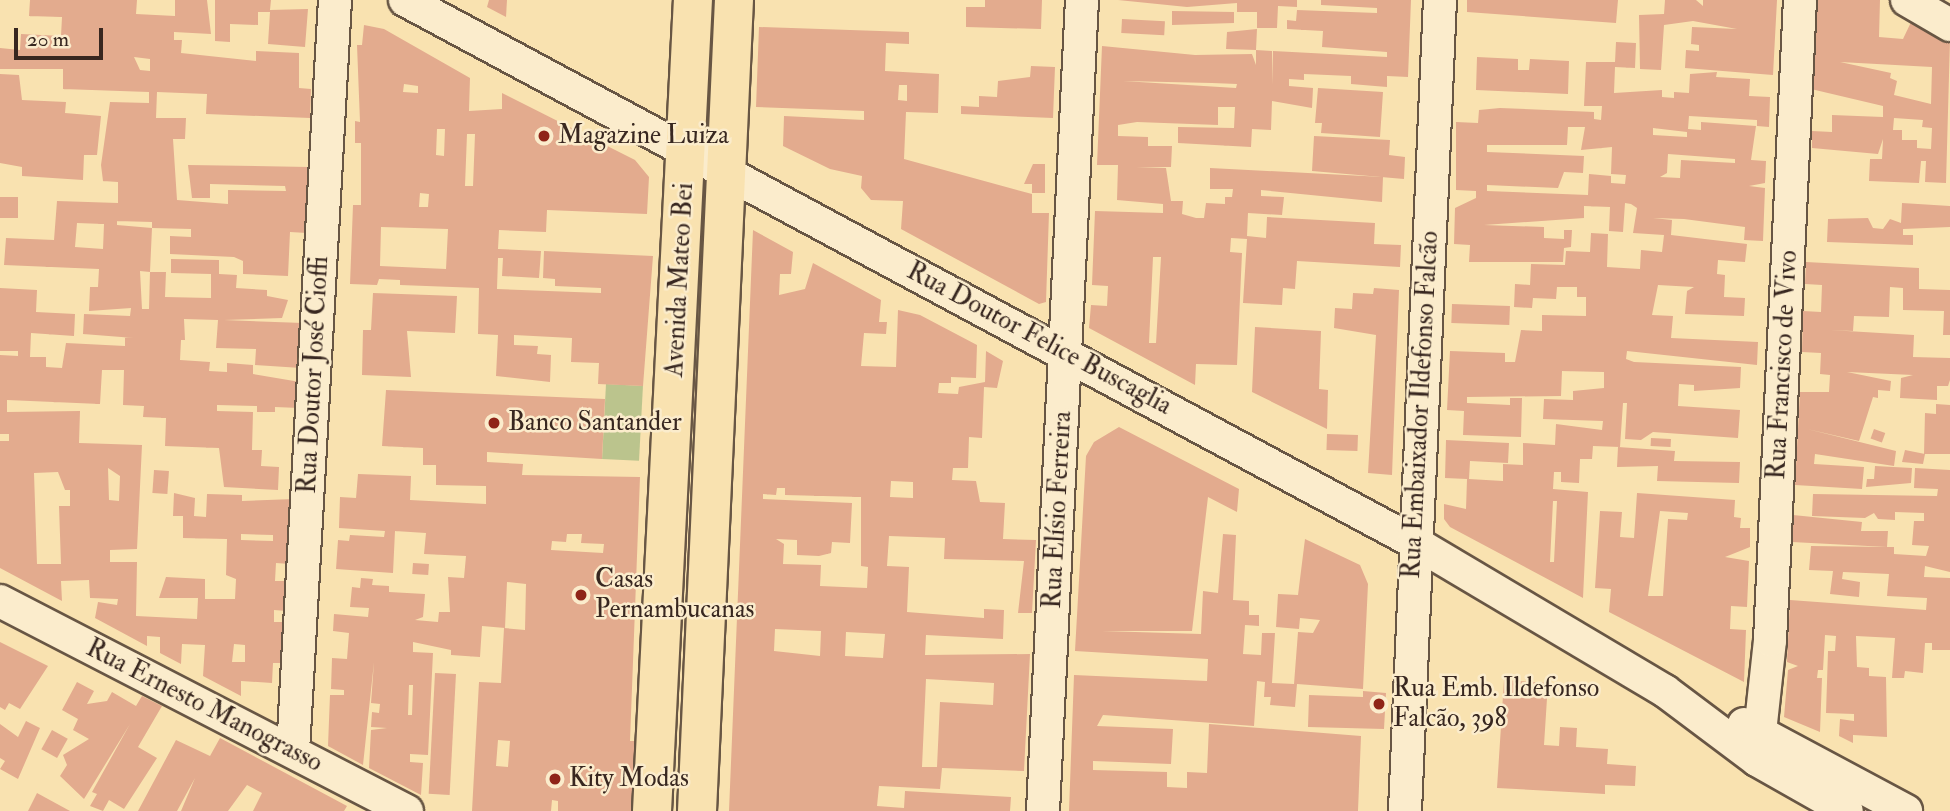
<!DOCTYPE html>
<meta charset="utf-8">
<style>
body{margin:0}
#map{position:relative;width:1950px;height:811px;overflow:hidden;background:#f9e2b0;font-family:"IM FELL Double Pica",serif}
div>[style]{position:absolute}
.green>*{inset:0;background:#bbc48d;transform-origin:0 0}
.building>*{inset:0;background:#e3ab8e;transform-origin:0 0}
.roads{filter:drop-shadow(2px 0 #685644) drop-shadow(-2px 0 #685644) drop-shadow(0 2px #685644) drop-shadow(0 -2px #685644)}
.minor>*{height:32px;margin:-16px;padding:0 16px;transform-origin:16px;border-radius:16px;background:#fbeccc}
.major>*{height:38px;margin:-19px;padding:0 19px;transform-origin:19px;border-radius:19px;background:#f9e2b0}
.dots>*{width:19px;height:19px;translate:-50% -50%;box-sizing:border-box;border:4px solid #fbeccc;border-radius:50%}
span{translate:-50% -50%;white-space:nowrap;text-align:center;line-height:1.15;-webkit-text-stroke:5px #fbeccc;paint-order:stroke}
.poi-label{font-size:26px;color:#382720}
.left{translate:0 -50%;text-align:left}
.street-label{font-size:26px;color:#382720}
.scale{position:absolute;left:14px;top:28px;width:89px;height:32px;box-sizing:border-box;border:4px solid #382720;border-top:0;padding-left:9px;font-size:21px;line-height:24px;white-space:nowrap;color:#382720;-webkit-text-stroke:5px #fbeccc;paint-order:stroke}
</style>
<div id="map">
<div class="green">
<div style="left:606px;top:384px;width:37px;height:75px;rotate:3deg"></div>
</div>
<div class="building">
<div style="clip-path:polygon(evenodd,30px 0,137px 0,136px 14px,175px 16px,175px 0,207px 0,211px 34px,174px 32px,174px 40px,182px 40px,181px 53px,256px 61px,256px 51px,299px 53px,299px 88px,311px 89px,310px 118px,206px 114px,207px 94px,157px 92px,156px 118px,186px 118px,185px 139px,173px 139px,177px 200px,228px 204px,228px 190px,286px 191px,285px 186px,210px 184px,210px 198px,192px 198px,188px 165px,309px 167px,307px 233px,290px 232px,288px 276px,243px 274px,243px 261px,234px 257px,170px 254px,170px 236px,191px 237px,191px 229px,152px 228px,150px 272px,166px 272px,165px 297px,211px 298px,211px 274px,171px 273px,171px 259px,219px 260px,219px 274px,237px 275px,236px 288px,267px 290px,267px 296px,288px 300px,282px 318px,224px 320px,303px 323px,301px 368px,255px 365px,256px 349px,216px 348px,218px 320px,184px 319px,185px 340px,181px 340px,180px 360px,210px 362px,209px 371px,227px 372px,227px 363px,253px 365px,253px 374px,300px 382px,299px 408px,275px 407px,275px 412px,257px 412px,257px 406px,217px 405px,217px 411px,253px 412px,252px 450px,262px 450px,261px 466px,279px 467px,278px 490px,224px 487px,219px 448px,165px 446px,166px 418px,143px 417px,144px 406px,123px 405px,124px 370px,102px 370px,100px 404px,7px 400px,7px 412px,80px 411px,79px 443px,142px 445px,137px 549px,110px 550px,110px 562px,137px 562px,136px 616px,197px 619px,198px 598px,159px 598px,166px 577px,205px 579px,205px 599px,235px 599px,236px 579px,226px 575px,227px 539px,183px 538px,183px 516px,173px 516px,174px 493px,195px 498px,194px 516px,206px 517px,207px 494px,242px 495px,242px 501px,294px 499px,290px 564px,276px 563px,275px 581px,289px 581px,287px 611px,274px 610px,274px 622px,287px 622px,285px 663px,273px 663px,272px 683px,241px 681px,241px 696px,203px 676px,205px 645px,182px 644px,181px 664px,160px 653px,160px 637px,147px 636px,147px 646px,95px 618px,98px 602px,117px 605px,118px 599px,90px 598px,89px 580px,61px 581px,62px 601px,0 568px,0 441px,9px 441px,9px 434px,0 434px,0 355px,18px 356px,18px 351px,0 351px,0 288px,37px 290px,36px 312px,75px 314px,74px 336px,31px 333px,30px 357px,46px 357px,46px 367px,62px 368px,66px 343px,125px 346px,125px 337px,134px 338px,83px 334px,84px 314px,130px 316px,131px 308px,89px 311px,90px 287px,98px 287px,99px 269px,4px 265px,6px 238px,54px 240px,57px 201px,118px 203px,118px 182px,103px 181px,101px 165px,110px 102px,149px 103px,149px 92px,63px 89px,63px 69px,0 69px,0 48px,20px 50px,21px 34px,61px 36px,62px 17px,29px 16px,30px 0,134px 57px,150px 59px,150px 71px,140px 70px,134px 57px,30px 0,117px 221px,152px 222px,152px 228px,117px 225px,117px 221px,30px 0,77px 223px,104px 224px,103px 249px,75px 247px,77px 223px,30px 0,140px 271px,150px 272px,149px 309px,142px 309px,140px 271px,30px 0,108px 468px,120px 476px,119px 501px,109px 500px,108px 468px,30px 0,58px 472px,65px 490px,70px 490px,70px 506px,59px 506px,61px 564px,37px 564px,34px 473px,58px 472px,30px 0,241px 534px,273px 535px,273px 541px,241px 540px,241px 534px,30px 0,234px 644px,245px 645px,245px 662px,232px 662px,234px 644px)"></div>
<div style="clip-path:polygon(215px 0,271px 0,270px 10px,308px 9px,305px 47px,268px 44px,270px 12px,258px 12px,258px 25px,230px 24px,230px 42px,215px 41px)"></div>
<div style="clip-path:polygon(489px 0,507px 0,506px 17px,487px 7px)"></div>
<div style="clip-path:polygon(985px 0,1042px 0,1041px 29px,966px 27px,966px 7px,985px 7px)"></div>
<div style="clip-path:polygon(1118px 0,1297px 0,1297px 7px,1278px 6px,1277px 28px,1257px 28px,1257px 12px,1237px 12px,1237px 3px,1187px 7px)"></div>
<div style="clip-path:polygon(evenodd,1321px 0,1411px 0,1408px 77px,1387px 76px,1387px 87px,1351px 84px,1351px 76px,1304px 74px,1304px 80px,1289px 79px,1289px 86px,1313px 88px,1312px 108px,1272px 101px,1271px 130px,1252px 129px,1251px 147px,1178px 143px,1178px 127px,1234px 128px,1235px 107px,1218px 107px,1218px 125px,1137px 122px,1118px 125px,1118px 136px,1148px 137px,1148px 146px,1172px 146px,1171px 167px,1136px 167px,1166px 168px,1171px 201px,1183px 201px,1182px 214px,1196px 218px,1204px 218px,1206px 203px,1225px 204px,1225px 197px,1232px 197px,1233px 189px,1210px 189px,1210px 168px,1383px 177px,1382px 202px,1261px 190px,1261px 196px,1284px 197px,1282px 215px,1248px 213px,1247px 236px,1266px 238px,1267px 217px,1375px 223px,1374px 244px,1401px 245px,1400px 267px,1297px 261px,1295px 289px,1283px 288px,1282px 305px,1243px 303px,1247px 239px,1231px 238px,1230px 252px,1242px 253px,1237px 365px,1196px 364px,1195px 385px,1089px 328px,1091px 305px,1107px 306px,1108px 286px,1092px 285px,1095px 211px,1163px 213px,1163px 204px,1117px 200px,1118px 165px,1097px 165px,1102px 46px,1195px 55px,1252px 54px,1256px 65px,1256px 50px,1226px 49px,1227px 32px,1257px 29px,1256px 50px,1272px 51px,1272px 85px,1273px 51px,1387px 57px,1387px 52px,1322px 47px,1323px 31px,1287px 29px,1287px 20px,1296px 21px,1297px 10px,1377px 13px,1377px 8px,1321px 5px,1321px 0,1123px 81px,1212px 83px,1237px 84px,1236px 88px,1123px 81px,1321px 0,1153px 257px,1161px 257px,1156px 343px,1149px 343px,1153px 257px)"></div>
<div style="clip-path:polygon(1467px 0,1618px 0,1616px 23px,1467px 12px)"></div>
<div style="clip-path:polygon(1665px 0,1696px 0,1703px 6px,1703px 0,1777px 0,1773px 75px,1685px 68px,1686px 50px,1699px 51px,1699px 45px,1691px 44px,1692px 27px,1737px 29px,1693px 21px,1664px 25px,1661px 70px,1640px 69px,1639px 15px,1664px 14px)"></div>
<div style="clip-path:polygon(evenodd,1817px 0,1880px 0,1879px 37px,1903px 39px,1913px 18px,1950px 40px,1946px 183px,1925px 182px,1926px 161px,1921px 161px,1919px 183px,1869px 181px,1870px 159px,1882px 159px,1883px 139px,1878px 154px,1812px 148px,1812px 131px,1832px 132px,1832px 115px,1883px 117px,1883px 106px,1811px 89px,1817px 0,1840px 62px,1932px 67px,1931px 104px,1894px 95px,1897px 81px,1890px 78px,1891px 73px,1840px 62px,1817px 0,1894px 118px,1923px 120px,1922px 127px,1932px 128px,1931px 149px,1917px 148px,1917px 140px,1902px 140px,1902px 130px,1893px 130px,1894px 118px)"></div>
<div style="clip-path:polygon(1172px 11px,1234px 12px,1234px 23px,1172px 25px)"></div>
<div style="left:1122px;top:19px;width:43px;height:14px;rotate:3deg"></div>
<div style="clip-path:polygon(evenodd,364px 25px,384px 29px,470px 78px,469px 111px,502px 109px,502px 93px,635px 160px,649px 177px,647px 214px,547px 210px,546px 232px,499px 230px,498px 249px,541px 251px,539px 278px,502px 276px,503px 258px,498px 258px,497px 289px,601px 293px,601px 288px,555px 286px,555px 279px,543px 278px,544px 251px,653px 256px,643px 386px,598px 384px,599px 363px,571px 362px,572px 338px,514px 335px,514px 345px,538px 346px,537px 354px,551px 355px,550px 382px,496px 376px,498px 335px,478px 334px,479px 288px,400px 285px,400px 280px,379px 279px,377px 285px,350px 284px,353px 205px,361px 205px,361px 143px,355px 143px,355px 121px,360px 122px,357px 45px,362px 45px,364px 25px,404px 84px,418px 86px,418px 93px,403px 92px,404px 84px,364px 25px,437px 129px,445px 129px,444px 156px,436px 155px,437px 129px,364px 25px,467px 134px,475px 134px,473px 186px,465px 186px,467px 134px,364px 25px,420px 193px,429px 194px,428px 207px,419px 207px,420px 193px,364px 25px,381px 227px,448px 229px,446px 269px,380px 266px,381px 227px)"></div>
<div style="clip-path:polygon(evenodd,759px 27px,909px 32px,909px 44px,886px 43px,885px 71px,939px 74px,938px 113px,906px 112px,904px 159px,1032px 194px,1032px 213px,1049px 213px,1046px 302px,1039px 304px,901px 229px,903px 201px,871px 200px,861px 188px,862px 176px,830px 169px,783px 146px,784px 116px,864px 120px,864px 111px,756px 107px,759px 27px,899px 85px,907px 85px,907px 101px,898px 100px,899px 85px)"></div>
<div style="clip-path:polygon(evenodd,1616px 42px,1636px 43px,1635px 68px,1615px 67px,1614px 93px,1662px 90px,1662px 97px,1674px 98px,1674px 92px,1689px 93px,1690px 74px,1717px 72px,1716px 77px,1750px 79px,1749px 96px,1770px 97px,1769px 127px,1757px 126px,1757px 120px,1689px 116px,1688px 129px,1701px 130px,1701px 122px,1756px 126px,1751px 160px,1766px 161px,1765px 183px,1749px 186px,1765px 188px,1763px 241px,1744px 240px,1745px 227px,1684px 219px,1653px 218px,1672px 220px,1671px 235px,1747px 244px,1745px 262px,1718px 260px,1717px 274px,1725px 275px,1724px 297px,1745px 298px,1744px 316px,1685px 314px,1687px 291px,1694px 287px,1658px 285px,1652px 315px,1673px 316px,1671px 338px,1758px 342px,1757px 365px,1627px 351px,1626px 359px,1634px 362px,1741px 367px,1740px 388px,1694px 391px,1694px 385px,1679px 384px,1678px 406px,1740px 410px,1738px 438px,1653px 432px,1641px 440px,1625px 439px,1627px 403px,1623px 403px,1620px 447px,1593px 446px,1592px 459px,1580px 459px,1579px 483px,1561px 482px,1561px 472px,1554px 472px,1553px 489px,1588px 492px,1583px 598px,1450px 527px,1444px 519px,1444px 504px,1466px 509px,1467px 479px,1445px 478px,1446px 440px,1509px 443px,1508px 463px,1470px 461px,1469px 479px,1503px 481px,1503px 464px,1523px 465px,1523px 443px,1555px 445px,1556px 424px,1602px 430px,1603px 421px,1543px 419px,1544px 399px,1573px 400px,1573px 391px,1604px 388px,1604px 372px,1562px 371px,1561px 396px,1467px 397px,1467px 403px,1510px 405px,1510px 398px,1522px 398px,1521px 437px,1463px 435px,1464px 411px,1447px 410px,1450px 351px,1505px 353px,1505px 362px,1515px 362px,1521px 330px,1542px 331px,1542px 315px,1586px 316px,1586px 297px,1577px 297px,1577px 287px,1557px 287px,1556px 299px,1533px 298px,1532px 308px,1514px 307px,1515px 284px,1530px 285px,1531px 264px,1565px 265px,1566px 251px,1590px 252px,1591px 233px,1608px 234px,1607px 267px,1640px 269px,1641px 250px,1662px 252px,1664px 235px,1633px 233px,1637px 208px,1631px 204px,1625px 203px,1623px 232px,1609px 231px,1610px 207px,1584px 206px,1584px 218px,1484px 225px,1544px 227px,1544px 238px,1564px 239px,1564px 230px,1572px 230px,1571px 247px,1564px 248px,1563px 262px,1469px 262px,1470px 245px,1454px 244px,1455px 208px,1476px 198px,1476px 191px,1456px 190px,1456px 122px,1478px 123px,1479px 110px,1500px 108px,1594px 112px,1594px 119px,1601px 120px,1602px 106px,1584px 106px,1586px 62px,1615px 62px,1616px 42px,1568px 127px,1585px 127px,1581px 150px,1612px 147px,1611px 174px,1626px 175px,1625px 184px,1611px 183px,1611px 176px,1589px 174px,1588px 195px,1487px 191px,1487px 185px,1558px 188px,1564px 172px,1583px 173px,1584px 156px,1487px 152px,1487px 145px,1567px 145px,1568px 127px,1616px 42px,1653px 128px,1687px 132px,1687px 137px,1653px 135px,1653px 128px,1616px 42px,1668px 154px,1735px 159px,1735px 163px,1681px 160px,1680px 178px,1660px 177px,1667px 173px,1668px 154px,1616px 42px,1553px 501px,1557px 501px,1554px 562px,1550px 562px,1553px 501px)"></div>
<div style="clip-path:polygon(1477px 57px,1518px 59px,1518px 70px,1529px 70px,1530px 59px,1569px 61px,1568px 94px,1476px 90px)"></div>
<div style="clip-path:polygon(1031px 66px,1055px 67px,1053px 118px,961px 114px,961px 106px,979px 107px,979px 96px,997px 97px,998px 81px,1030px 77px)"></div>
<div style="clip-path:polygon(0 74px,19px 75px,22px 100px,66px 102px,65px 113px,101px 116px,97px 155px,84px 155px,83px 180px,22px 176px,22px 167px,0 163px)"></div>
<div style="clip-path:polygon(1318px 88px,1383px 92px,1380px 137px,1321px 133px,1322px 123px,1315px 123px)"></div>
<div style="clip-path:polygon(1314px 136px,1390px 140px,1389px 155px,1405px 157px,1404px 179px,1312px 171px)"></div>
<div style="clip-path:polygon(1033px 164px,1045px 164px,1045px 193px,1032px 193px,1032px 184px,1024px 184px)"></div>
<div style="left:0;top:197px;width:18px;height:21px"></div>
<div style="clip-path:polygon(1902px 203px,1950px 206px,1950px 227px,1903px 229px,1903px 235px,1913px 235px,1913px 245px,1827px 242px,1828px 219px,1868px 218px,1873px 228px,1883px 229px,1890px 219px,1901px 223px)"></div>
<div style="clip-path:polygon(evenodd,753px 230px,793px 252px,791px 274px,780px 274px,779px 295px,805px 289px,813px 263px,881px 300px,879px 322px,887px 322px,886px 334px,864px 333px,861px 366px,896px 367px,898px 310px,920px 315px,977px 345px,976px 378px,951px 377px,951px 383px,939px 383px,938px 393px,958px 394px,959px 387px,985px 382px,986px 351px,1003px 361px,997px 388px,984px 387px,982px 438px,969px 437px,968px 468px,953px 468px,952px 480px,976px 481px,980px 502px,1005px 503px,1003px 539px,1036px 540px,1032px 613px,1018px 613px,1024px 561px,944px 559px,945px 538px,889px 536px,887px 566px,909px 567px,907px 612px,984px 618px,984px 609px,1004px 610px,1003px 639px,926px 635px,925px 655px,1030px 654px,1024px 771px,942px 768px,940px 789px,879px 786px,877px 806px,904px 808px,905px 791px,1011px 797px,1010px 811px,729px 811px,753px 230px,891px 481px,913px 482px,913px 498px,890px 497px,891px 481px,753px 230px,777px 488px,785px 488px,785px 495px,861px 497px,861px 566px,868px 567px,867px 588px,820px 586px,821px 565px,783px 564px,784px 544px,776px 539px,797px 540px,797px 555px,819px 556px,831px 553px,832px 542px,850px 543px,852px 503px,763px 499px,763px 494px,776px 495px,777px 488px,753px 230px,775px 629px,821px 631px,820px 656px,774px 651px,775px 629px,753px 230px,846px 632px,885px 634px,883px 658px,845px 656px,846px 632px,753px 230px,926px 679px,994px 683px,993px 705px,940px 702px,937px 767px,922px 767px,926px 679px)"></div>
<div style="clip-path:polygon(1806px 262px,1919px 268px,1919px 289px,1950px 290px,1950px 335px,1943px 335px,1944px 311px,1903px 310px,1903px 288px,1890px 287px,1889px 317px,1854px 316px,1853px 331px,1830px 330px,1914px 335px,1913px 357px,1950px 358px,1950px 380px,1948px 386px,1937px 386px,1937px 400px,1900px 398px,1901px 378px,1913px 375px,1847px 372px,1891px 381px,1890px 391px,1878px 390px,1878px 398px,1873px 397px,1859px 441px,1807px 429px,1896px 451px,1894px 466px,1815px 454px,1814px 464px,1864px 467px,1862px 489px,1795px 485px,1800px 392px,1829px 392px,1830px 375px,1820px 374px,1821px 353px,1802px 352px,1803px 311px,1821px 312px,1822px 285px,1805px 284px)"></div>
<div style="clip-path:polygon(1374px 288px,1399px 290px,1392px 475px,1368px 473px,1376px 335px,1334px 328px,1335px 308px,1352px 309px,1353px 293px,1373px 294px)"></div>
<div style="clip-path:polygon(373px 293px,457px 296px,455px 333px,407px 331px,411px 377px,362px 375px,363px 330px,371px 330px)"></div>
<div style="left:1452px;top:304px;width:58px;height:19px;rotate:2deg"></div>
<div style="clip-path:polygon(1255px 327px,1321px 331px,1319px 389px,1328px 390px,1327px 429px,1252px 392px)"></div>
<div style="clip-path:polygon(evenodd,386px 390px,605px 399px,602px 459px,487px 452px,487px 462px,523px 464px,522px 475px,640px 477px,630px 741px,637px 741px,635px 811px,558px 811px,558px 801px,552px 800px,551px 811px,472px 811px,479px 682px,501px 683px,504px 628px,525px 630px,526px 584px,507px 582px,505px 628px,482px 626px,480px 657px,451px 655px,451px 650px,413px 642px,413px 652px,433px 653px,428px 755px,410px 754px,410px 762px,423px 763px,421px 795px,369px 768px,371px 730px,387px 728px,371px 727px,372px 712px,379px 713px,380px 704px,371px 703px,374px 662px,363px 765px,328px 746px,330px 695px,344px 695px,344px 690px,331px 689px,332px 658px,347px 659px,349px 633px,333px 631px,334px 614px,368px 617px,369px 608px,350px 607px,352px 587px,360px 588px,361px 578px,373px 579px,372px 585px,389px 586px,389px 592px,425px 594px,423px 617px,415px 620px,438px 622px,439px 612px,450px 612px,448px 577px,464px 578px,466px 556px,424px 554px,426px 533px,395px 531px,393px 573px,336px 569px,338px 540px,349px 541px,350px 535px,384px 537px,385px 531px,339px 528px,340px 497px,356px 498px,358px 474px,411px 476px,410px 500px,486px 504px,486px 486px,436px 485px,436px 465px,423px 465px,423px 448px,382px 446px,386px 390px,567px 534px,582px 534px,581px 543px,604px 544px,603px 553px,551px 550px,552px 541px,566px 542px,567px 534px,386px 390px,409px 685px,413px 685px,412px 715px,408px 715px,409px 685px,386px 390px,498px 740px,510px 741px,508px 767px,496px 766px,498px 740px)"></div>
<div style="clip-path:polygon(1936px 404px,1950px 405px,1950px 454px,1924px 454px,1925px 413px,1936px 414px)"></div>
<div style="clip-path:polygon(1119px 427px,1239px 489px,1237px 512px,1208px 497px,1192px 631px,1102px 631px,1201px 634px,1203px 591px,1218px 593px,1223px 534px,1236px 535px,1233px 600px,1249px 601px,1249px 615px,1259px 615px,1259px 626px,1245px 625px,1243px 654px,1261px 655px,1262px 633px,1275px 633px,1272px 683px,1294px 684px,1298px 632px,1313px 633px,1320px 620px,1300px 618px,1299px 629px,1276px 627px,1278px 594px,1298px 595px,1305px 539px,1360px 565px,1368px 584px,1363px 689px,1297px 684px,1295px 707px,1270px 705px,1271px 697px,1264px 697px,1265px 682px,1257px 681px,1254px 726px,1103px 715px,1097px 726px,1173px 729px,1171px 764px,1093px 761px,1093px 770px,1167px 772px,1167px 787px,1187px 788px,1187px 772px,1207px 773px,1209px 724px,1361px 736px,1358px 811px,1069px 811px,1074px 675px,1207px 681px,1208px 659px,1075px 651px,1086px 456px,1094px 442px)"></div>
<div style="left:1874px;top:429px;width:12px;height:10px;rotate:20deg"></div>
<div style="left:1327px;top:434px;width:31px;height:16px;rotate:2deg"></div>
<div style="left:1651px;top:438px;width:20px;height:8px;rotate:3deg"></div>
<div style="clip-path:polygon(1618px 447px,1675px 451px,1674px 461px,1740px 462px,1739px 483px,1657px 481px,1658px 466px,1617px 467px)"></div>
<div style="clip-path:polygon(1905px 450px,1925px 454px,1923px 464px,1902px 462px)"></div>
<div style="clip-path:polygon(1875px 466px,1912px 468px,1911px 483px,1866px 487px,1867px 479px,1874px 479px)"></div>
<div style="clip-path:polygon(1915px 468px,1950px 470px,1950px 572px,1925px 566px,1924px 577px,1950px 578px,1950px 650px,1932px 650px,1932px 643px,1925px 643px,1923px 673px,1905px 671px,1904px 678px,1892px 678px,1895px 638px,1856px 636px,1857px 667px,1869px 668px,1869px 676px,1886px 677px,1887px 737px,1853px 735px,1853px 743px,1839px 736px,1840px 719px,1854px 721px,1854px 714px,1826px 713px,1828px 651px,1835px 651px,1836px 636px,1825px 635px,1823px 670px,1818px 670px,1817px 678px,1822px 678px,1820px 732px,1784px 717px,1788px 670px,1798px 666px,1787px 662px,1790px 600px,1926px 610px,1927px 598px,1887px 596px,1889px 574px,1843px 572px,1842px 579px,1860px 582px,1859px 597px,1830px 594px,1833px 571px,1809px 570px,1811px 546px,1888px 547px,1894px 547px,1894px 554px,1926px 556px,1929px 546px,1912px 545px,1914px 521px,1924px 521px,1924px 513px,1895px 512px,1895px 520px,1878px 519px,1874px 513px,1865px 518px,1812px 516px,1813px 494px,1937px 496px,1938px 489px,1914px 488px)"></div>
<div style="left:154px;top:470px;width:15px;height:23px;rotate:4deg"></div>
<div style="clip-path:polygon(evenodd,1637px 493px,1735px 500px,1734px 517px,1741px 518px,1740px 528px,1750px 528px,1750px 547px,1725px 557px,1749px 561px,1747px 607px,1731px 606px,1730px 629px,1746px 630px,1744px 682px,1609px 612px,1611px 589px,1595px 588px,1600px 511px,1622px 512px,1620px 537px,1634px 538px,1637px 493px,1660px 511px,1688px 513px,1687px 520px,1668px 519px,1663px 596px,1648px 596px,1660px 511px)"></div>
<div style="clip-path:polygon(1793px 515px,1862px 522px,1861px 531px,1888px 531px,1887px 547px,1792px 542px)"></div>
<div style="left:413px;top:563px;width:16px;height:11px;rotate:4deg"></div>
<div style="clip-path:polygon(0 642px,48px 666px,20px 709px,9px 703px,5px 710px,0 707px)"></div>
<div style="left:435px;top:673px;width:21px;height:121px;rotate:3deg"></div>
<div style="clip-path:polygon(1504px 680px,1548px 683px,1544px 745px,1559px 746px,1560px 727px,1577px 728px,1576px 747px,1608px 749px,1607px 764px,1636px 766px,1635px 786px,1605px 785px,1605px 794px,1497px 788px)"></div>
<div style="clip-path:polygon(77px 682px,94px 691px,87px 704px,107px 701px,112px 692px,136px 706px,142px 696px,162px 706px,138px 747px,157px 758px,124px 809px,109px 800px,103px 811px,90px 806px,97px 794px,92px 792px,130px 724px,84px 799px,60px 776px,67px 765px,63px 755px,89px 739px,73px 730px,78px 719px,62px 710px)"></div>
<div style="clip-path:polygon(1363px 691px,1386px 693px,1384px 729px,1308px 727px,1309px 695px,1363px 697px)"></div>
<div style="clip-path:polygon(26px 721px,40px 728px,18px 779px,0 769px,5px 761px,0 758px,0 724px,18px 737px)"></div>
<div style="left:52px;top:730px;width:18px;height:22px;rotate:29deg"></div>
<div style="clip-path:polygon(220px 738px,347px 806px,344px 811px,253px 811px,262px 793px,247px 785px,228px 811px,181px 811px,195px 778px,177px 811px,138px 811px,176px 740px,210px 756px)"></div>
<div style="clip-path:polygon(37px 793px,70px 811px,28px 811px)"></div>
</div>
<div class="roads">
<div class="minor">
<div style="left:405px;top:0;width:1145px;rotate:28.24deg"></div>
<div style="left:1414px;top:542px;width:292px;rotate:30.7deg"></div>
<div style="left:1665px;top:691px;width:115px;rotate:36.9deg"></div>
<div style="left:1757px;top:760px;width:103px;rotate:29.5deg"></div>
<div style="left:1907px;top:0;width:50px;rotate:30.2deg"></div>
<div style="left:0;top:601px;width:458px;rotate:27.3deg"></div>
<div style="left:1744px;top:724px;width:184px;rotate:28.2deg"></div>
<div style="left:293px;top:751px;width:752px;rotate:-86.8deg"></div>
<div style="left:1757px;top:760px;width:121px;rotate:-83.8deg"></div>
<div style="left:1770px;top:640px;width:641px;rotate:-87.32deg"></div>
<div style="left:1043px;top:811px;width:812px;rotate:-87.25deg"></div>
<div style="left:1405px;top:811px;width:812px;rotate:-87.53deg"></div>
</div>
<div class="major">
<div style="left:652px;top:811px;width:812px;rotate:-87.11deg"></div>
<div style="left:697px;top:811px;width:812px;rotate:-87.39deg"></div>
</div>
</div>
<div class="dots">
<div style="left:544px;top:136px;background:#8f2418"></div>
<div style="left:494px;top:423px;background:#8f2418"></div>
<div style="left:581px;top:595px;background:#8f2418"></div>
<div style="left:1379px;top:704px;background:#8f2418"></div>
<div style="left:555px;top:779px;background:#8f2418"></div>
</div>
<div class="poi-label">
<span class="left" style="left:558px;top:136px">Magazine Luiza</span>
<span class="left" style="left:508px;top:423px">Banco Santander</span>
<span class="left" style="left:595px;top:595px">Casas<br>Pernambucanas</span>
<span class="left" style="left:1393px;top:704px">Rua Emb. Ildefonso<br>Falcão, 398</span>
<span class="left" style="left:569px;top:779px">Kity Modas</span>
</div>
<div class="street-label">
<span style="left:680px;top:280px;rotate:-87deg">Avenida Mateo Bei</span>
<span style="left:1039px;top:339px;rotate:28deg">Rua Doutor Felice Buscaglia</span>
<span style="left:1783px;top:365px;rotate:-87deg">Rua Francisco de Vivo</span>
<span style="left:314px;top:375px;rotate:-87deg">Rua Doutor José Cioffi</span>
<span style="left:1421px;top:405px;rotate:-87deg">Rua Embaixador Ildefonso Falcão</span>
<span style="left:1058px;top:510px;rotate:-87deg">Rua Elísio Ferreira</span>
<span style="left:204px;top:706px;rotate:27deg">Rua Ernesto Manograsso</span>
</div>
<div class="scale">20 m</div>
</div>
